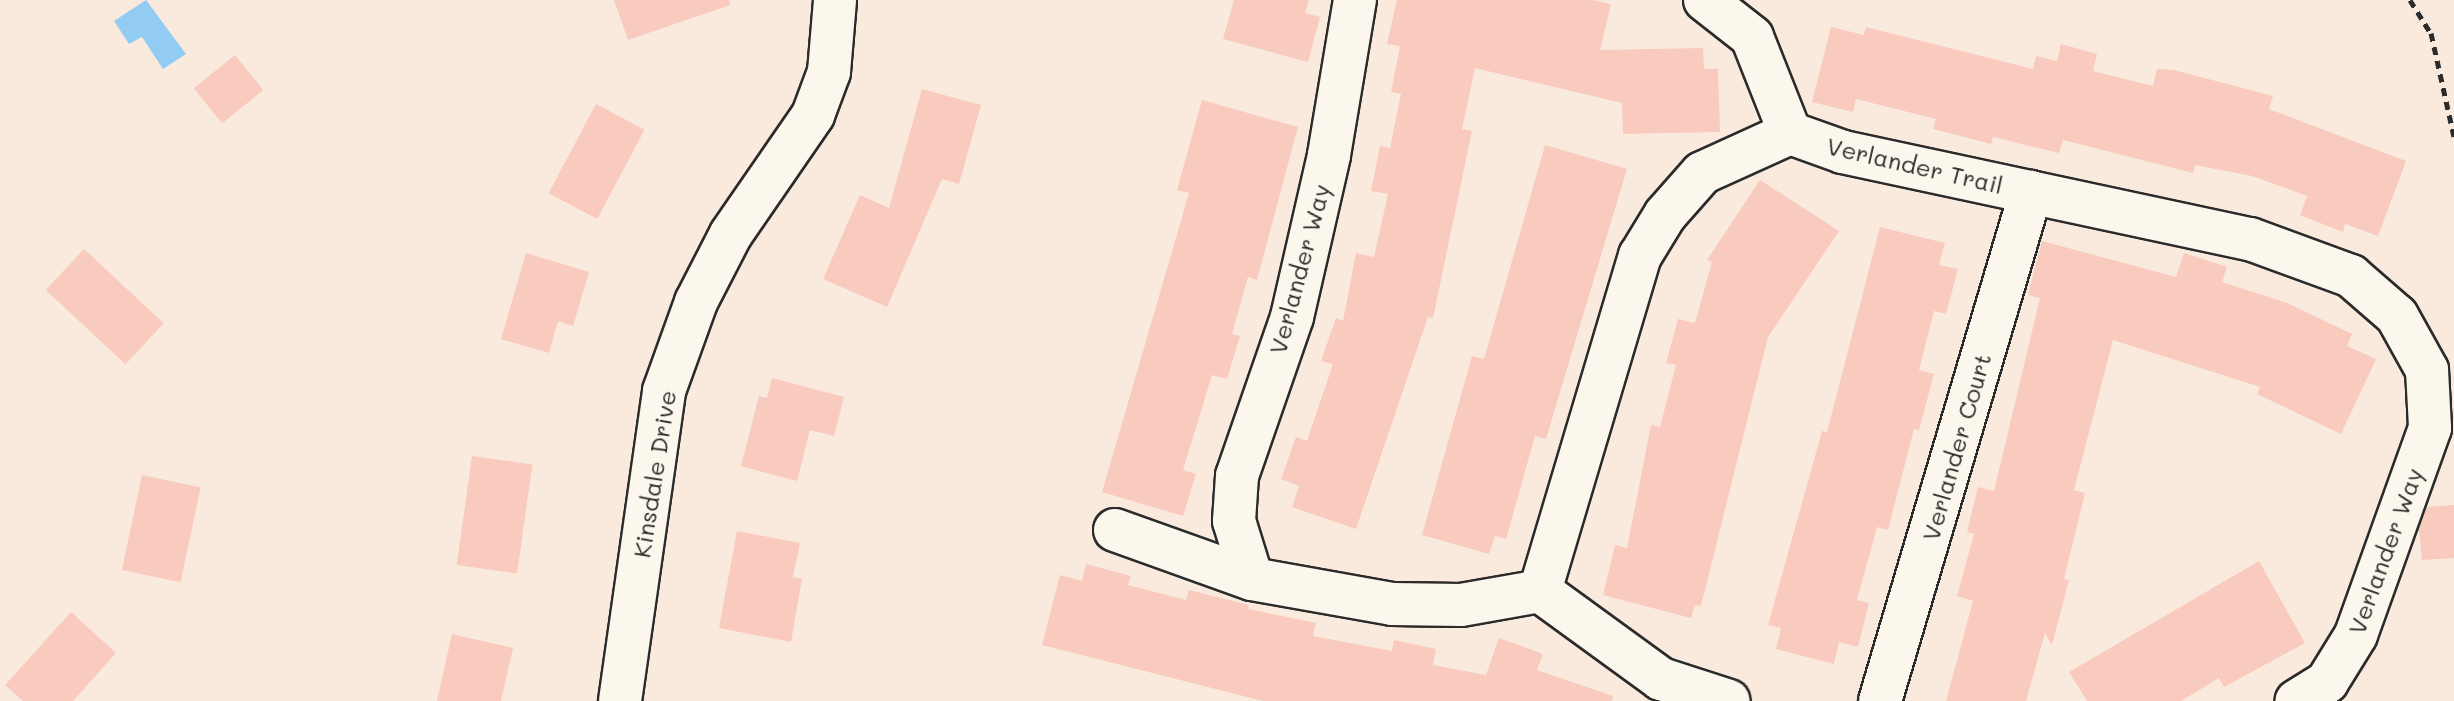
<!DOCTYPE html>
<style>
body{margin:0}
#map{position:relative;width:2454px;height:701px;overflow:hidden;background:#faeade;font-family:Mali,sans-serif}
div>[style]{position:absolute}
.water>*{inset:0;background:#93ccf3}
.building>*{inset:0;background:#f9cabe;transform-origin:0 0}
.path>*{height:5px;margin-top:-2.5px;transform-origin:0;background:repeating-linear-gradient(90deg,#2b2b2b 0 8px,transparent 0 14px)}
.roads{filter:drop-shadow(2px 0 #2b2b2b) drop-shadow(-2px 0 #2b2b2b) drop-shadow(0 2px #2b2b2b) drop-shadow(0 -2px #2b2b2b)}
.street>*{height:42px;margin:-21px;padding:0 21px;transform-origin:21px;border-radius:21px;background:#fbf7ec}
span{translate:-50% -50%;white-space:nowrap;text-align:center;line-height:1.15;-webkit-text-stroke:6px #fbf7ec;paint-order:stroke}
.street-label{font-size:24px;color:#2b2b2b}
</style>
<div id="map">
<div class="water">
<div style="clip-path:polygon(146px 0,186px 54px,163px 69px,142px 37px,129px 44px,114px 21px)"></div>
</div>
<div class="building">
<div style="clip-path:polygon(614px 0,729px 0,730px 5px,628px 40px)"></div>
<div style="clip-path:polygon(1234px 0,1309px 0,1305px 13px,1320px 17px,1308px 62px,1223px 39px)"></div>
<div style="clip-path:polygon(1397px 0,1592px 0,1611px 4px,1600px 50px,1703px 48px,1704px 69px,1718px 69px,1720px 132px,1623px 134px,1622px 103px,1475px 68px,1462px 129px,1472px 131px,1433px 318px,1428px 317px,1356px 529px,1292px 507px,1299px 486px,1281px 479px,1296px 437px,1307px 441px,1333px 364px,1321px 361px,1336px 318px,1343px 321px,1356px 253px,1374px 257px,1388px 194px,1371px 191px,1380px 146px,1390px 148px,1401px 94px,1391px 92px,1400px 46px,1387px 44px)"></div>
<div style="clip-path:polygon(1831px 27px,1864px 35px,1866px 27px,2033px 69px,2036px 56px,2057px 61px,2061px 44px,2097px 54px,2093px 71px,2153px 86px,2157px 69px,2174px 70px,2273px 96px,2269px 109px,2406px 161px,2378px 236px,2345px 224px,2343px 232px,2300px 215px,2307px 196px,2252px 176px,2195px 165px,2193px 173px,2063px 140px,2059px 153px,1993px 137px,1991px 144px,1933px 129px,1936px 119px,1856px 99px,1853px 112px,1812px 102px)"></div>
<div style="left:235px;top:55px;width:45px;height:53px;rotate:51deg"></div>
<div style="clip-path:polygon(922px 89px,981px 105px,959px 184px,942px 179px,887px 307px,823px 279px,860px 195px,889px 208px)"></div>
<div style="clip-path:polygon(1202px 100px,1298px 127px,1257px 280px,1248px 277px,1232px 334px,1240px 336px,1227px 379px,1212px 375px,1183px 470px,1196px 474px,1183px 516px,1102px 492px,1189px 193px,1177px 190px)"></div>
<div style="left:596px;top:104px;width:55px;height:101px;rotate:28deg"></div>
<div style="clip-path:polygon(1545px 145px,1627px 169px,1546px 439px,1535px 436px,1506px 539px,1495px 536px,1489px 554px,1422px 535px,1472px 356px,1484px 359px)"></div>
<div style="clip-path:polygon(1760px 180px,1839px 231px,1768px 337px,1701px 606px,1695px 605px,1691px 618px,1603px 595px,1615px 545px,1627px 548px,1651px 425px,1660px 427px,1676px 365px,1666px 363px,1678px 319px,1695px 323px,1712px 262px,1707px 260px)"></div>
<div style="clip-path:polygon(1880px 227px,1945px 243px,1939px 265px,1958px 269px,1946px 314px,1934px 311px,1919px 370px,1934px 374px,1919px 430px,1914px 429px,1888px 530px,1877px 527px,1857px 600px,1869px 603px,1858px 647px,1839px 642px,1834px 664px,1776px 649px,1781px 628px,1768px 625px,1822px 431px,1827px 432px)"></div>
<div style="clip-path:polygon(2042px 241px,2176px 277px,2184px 253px,2227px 267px,2222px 282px,2287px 303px,2352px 334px,2347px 346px,2376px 359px,2341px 434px,2257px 394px,2260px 387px,2113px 340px,2074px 490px,2085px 493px,2064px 579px,2069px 580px,2052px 645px,2045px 633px,2026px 701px,1946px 701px,1973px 601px,1957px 596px,1974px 534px,1967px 532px,1978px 487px,1994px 491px,2040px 298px,2028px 295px)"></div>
<div style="left:84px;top:249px;width:109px;height:56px;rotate:43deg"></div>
<div style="clip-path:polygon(526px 253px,589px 272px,573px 326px,558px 321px,549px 353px,501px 339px)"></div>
<div style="clip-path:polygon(772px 378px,844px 397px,834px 436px,810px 430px,797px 481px,741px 466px,759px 396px,767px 398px)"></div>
<div style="left:472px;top:456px;width:61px;height:110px;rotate:8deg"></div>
<div style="left:142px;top:475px;width:60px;height:97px;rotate:12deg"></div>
<div style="clip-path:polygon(2454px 505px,2454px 558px,2422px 560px,2419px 529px,2427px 507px)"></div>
<div style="clip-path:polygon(737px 531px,800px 543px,793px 577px,802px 579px,791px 642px,719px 628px)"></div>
<div style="clip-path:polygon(2259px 561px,2305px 643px,2224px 687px,2219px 678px,2181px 701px,2087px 701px,2069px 672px)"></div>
<div style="clip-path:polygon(1086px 564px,1131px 576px,1128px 585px,1186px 600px,1189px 590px,1249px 605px,1248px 609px,1316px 623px,1313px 636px,1392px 651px,1394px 640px,1436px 649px,1433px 665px,1486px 675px,1499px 638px,1543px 654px,1537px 670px,1613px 696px,1612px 701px,1263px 701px,1042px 645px,1060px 575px,1082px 581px)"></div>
<div style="clip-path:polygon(71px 612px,116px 653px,73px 701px,23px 701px,5px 685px)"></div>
<div style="clip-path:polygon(452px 634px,513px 648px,501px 701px,437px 701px)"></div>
</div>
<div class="path">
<div style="left:2410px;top:0;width:39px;rotate:58deg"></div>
<div style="left:2431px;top:33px;width:107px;rotate:77.5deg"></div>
</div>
<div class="roads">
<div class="street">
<div style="left:1705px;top:0;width:60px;rotate:38.2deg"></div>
<div style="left:1752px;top:37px;width:103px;rotate:68.4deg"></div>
<div style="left:1115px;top:530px;width:145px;rotate:19.7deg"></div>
<div style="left:1252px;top:579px;width:142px;rotate:10.1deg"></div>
<div style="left:1392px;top:604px;width:69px;rotate:0.8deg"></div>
<div style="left:1461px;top:605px;width:80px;rotate:-10deg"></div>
<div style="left:1252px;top:579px;width:61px;rotate:-107.2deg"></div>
<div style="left:1234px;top:521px;width:45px;rotate:-86.2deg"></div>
<div style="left:1237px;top:476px;width:168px;rotate:-70.9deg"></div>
<div style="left:1292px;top:317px;width:166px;rotate:-77.1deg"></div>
<div style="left:1329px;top:155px;width:157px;rotate:-80.5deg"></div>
<div style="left:1540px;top:591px;width:350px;rotate:-73.4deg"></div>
<div style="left:1640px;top:256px;width:48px;rotate:-58.6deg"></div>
<div style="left:1665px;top:215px;width:56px;rotate:-48.6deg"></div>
<div style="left:1702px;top:173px;width:97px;rotate:-24.4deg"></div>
<div style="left:1790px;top:133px;width:56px;rotate:19.7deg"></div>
<div style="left:1843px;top:152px;width:416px;rotate:12.1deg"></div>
<div style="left:2250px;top:239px;width:108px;rotate:20.1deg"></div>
<div style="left:2351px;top:276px;width:61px;rotate:41deg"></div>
<div style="left:2397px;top:316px;width:62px;rotate:60.9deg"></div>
<div style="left:2427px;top:370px;width:58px;rotate:87deg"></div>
<div style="left:2430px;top:428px;width:220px;rotate:109.7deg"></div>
<div style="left:2356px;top:635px;width:55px;rotate:121.7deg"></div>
<div style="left:2327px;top:682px;width:36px;rotate:148deg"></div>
<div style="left:1540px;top:591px;width:150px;rotate:36deg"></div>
<div style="left:1661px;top:679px;width:71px;rotate:17.9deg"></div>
<div style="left:620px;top:701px;width:313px;rotate:-81.9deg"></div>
<div style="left:664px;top:391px;width:95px;rotate:-70.2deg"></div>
<div style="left:696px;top:302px;width:76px;rotate:-62.8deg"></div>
<div style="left:731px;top:234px;width:145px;rotate:-55.4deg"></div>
<div style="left:813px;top:115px;width:46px;rotate:-69.6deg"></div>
<div style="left:829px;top:72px;width:72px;rotate:-85.2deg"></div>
<div style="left:1880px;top:701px;width:531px;rotate:-73.48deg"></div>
</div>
</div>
<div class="street-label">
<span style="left:1915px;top:165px;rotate:13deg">Verlander Trail</span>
<span style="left:1299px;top:269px;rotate:-75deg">Verlander Way</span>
<span style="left:1956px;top:447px;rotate:-74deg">Verlander Court</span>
<span style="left:654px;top:474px;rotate:-81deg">Kinsdale Drive</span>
<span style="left:2385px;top:551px;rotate:-70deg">Verlander Way</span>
</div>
</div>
